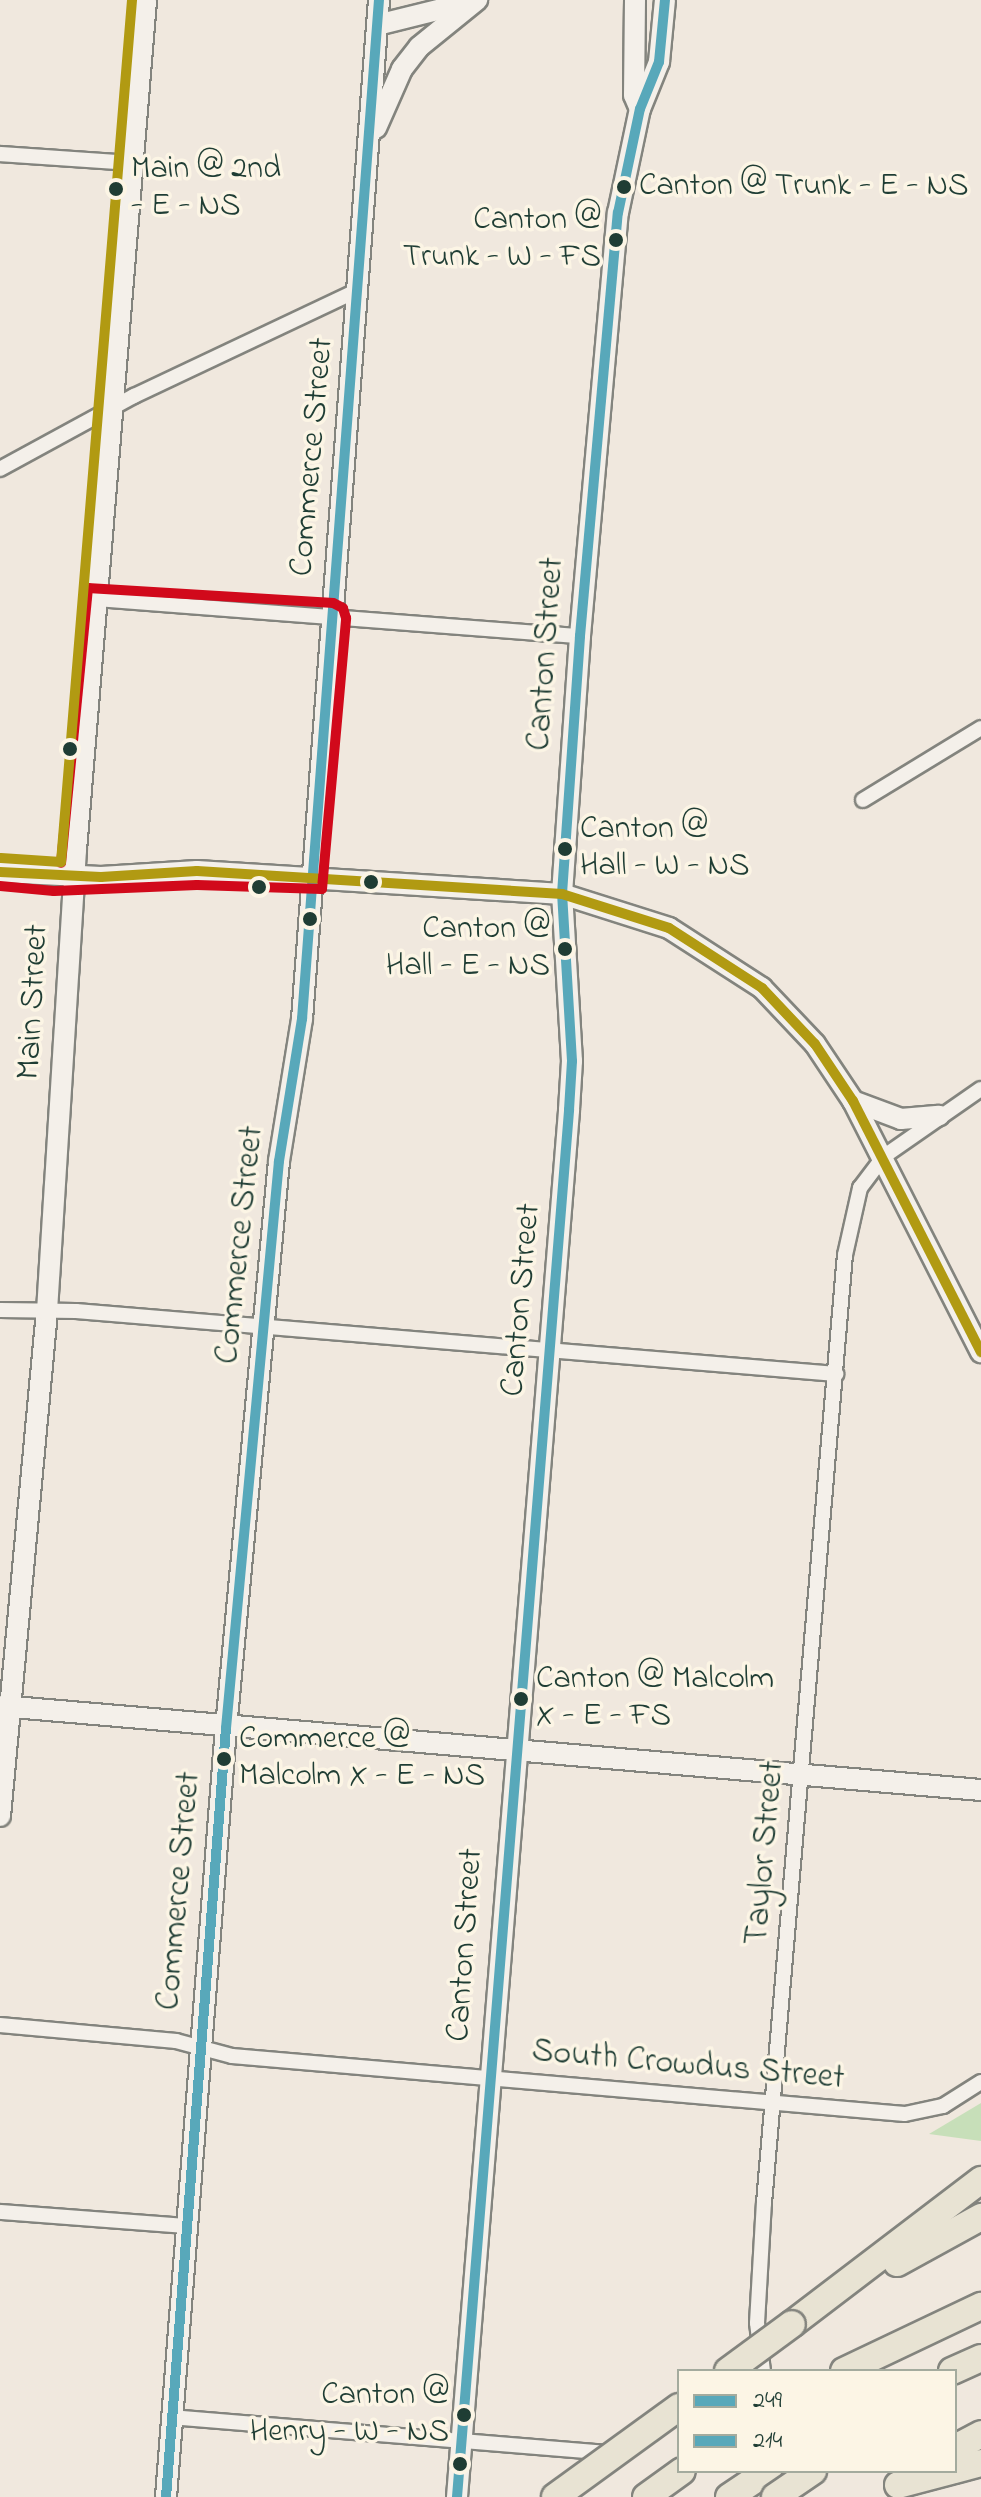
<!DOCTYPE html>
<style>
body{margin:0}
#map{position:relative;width:981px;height:2497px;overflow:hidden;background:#f0e8de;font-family:"Indie Flower",sans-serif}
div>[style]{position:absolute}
.green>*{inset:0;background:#c7dfb9}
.roads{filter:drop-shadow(2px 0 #83847e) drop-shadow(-2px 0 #83847e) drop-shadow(0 2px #83847e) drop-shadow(0 -2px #83847e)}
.street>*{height:14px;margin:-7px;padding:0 7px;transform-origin:7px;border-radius:7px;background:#f4f0ea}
.secondary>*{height:20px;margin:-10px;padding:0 10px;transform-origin:10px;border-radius:10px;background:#f4f0ea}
.highway>*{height:26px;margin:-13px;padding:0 13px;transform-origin:13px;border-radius:13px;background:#e8e3d3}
.bridges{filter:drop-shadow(2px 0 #83847e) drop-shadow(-2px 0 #83847e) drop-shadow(0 2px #83847e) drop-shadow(0 -2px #83847e)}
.highway-bridge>*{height:26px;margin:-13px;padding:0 13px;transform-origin:13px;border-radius:13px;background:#e8e3d3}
.bus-1>*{height:10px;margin:-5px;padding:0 5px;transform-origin:5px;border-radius:5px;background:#58a8ba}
.bus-2>*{height:10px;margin:-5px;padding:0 5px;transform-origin:5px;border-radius:5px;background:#58a8ba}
.bus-3>*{height:10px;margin:-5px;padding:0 5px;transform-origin:5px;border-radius:5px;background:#b19a12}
.bus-4>*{height:10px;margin:-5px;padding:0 5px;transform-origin:5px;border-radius:5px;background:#d1091b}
.bus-5>*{height:10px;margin:-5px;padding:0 5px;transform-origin:5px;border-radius:5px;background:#b19a12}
.dots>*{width:22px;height:22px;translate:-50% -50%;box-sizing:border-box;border:4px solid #fcf5e5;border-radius:50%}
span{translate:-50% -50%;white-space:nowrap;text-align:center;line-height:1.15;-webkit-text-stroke:7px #fcf5e5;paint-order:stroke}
.bus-label{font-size:32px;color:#1f3d34}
.left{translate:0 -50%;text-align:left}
.right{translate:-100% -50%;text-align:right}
.street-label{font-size:34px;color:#1f3d34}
.legend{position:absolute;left:677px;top:2369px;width:280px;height:104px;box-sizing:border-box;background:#fcf5e5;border:2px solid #a4ab9e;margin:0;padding:10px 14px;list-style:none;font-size:24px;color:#1f3d34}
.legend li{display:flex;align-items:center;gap:16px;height:40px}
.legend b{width:40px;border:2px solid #a4ab9e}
</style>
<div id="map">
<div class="green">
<div style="clip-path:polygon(981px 2103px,981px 2141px,929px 2134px)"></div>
</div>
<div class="roads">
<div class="street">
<div style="left:0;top:154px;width:132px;rotate:3.9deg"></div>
<div style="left:0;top:469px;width:153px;rotate:-28.6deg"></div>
<div style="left:134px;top:396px;width:248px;rotate:-25.3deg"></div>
<div style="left:97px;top:599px;width:484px;rotate:4.4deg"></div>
<div style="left:863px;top:800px;width:138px;rotate:-31.4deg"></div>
<div style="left:0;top:1310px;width:76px;rotate:0.8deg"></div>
<div style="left:76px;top:1311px;width:763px;rotate:4.74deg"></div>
<div style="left:0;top:2025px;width:177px;rotate:5.2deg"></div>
<div style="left:176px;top:2041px;width:58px;rotate:15deg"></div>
<div style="left:232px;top:2056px;width:675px;rotate:4.93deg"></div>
<div style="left:905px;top:2114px;width:39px;rotate:-12deg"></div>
<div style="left:943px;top:2106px;width:45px;rotate:-32.3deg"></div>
<div style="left:0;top:2212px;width:186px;rotate:4.3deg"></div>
<div style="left:763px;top:2371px;width:48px;rotate:-97.1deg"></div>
<div style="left:757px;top:2323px;width:120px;rotate:-86.7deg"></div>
<div style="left:764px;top:2203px;width:951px;rotate:-85.12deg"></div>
<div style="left:845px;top:1255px;width:69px;rotate:-77.4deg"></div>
<div style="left:860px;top:1188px;width:39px;rotate:-53deg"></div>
<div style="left:883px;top:1157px;width:119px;rotate:-34.8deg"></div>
<div style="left:171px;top:2417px;width:443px;rotate:4.7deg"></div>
</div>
<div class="secondary">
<div style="left:635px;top:0;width:95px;rotate:90.6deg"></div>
<div style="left:634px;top:95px;width:15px;rotate:67deg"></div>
<div style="left:377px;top:25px;width:92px;rotate:-13.9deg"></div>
<div style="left:376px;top:128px;width:64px;rotate:-66.2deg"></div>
<div style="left:402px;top:69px;width:28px;rotate:-52deg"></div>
<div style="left:419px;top:47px;width:75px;rotate:-39deg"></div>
<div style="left:0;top:872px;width:101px;rotate:2.8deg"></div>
<div style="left:101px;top:877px;width:96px;rotate:-3.6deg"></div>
<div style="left:197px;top:871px;width:366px;rotate:3.6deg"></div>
<div style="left:562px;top:894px;width:112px;rotate:17.6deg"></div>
<div style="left:669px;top:928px;width:111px;rotate:32.8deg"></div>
<div style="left:762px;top:988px;width:77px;rotate:46.6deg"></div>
<div style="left:815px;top:1044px;width:69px;rotate:56.3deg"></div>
<div style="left:853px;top:1101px;width:282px;rotate:63deg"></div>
<div style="left:853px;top:1101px;width:51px;rotate:20.6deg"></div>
<div style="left:901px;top:1119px;width:38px;rotate:-5deg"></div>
<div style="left:1px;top:1706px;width:984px;rotate:4.9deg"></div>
<div style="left:0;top:1816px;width:507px;rotate:-84.68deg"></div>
<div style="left:47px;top:1311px;width:462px;rotate:-86.4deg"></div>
<div style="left:76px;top:850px;width:853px;rotate:-85.29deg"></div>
<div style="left:166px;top:2497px;width:771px;rotate:-85.54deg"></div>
<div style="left:226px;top:1728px;width:569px;rotate:-84.66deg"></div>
<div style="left:279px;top:1161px;width:144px;rotate:-80.8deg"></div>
<div style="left:302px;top:1019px;width:1022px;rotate:-85.68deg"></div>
<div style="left:457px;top:2497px;width:1392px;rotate:-85.38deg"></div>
<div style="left:569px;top:1110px;width:49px;rotate:-86.5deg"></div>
<div style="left:572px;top:1061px;width:167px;rotate:-93.4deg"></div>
<div style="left:562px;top:894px;width:259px;rotate:-86deg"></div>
<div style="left:580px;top:636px;width:425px;rotate:-84.9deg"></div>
<div style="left:618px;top:213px;width:106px;rotate:-78.1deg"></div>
<div style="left:640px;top:109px;width:51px;rotate:-68deg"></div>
<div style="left:659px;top:62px;width:62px;rotate:-84.5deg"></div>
</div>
<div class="highway">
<div style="left:897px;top:2263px;width:96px;rotate:-28.7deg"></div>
<div style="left:792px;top:2324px;width:238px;rotate:-37.3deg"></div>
<div style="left:844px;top:2371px;width:152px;rotate:-25.4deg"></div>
<div style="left:952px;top:2371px;width:32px;rotate:-24deg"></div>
<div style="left:955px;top:2448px;width:30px;rotate:-28deg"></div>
<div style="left:955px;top:2470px;width:27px;rotate:-15deg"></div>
<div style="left:898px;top:2485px;width:55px;rotate:-14.8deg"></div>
<div style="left:646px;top:2497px;width:44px;rotate:-35.8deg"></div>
<div style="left:729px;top:2497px;width:47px;rotate:-33.7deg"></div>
</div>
</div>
<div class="bridges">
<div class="highway-bridge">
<div style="left:728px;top:2371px;width:79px;rotate:-36.3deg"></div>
<div style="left:555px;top:2497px;width:153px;rotate:-36deg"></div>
<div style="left:775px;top:2497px;width:46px;rotate:-34.4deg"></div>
</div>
</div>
<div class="bus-1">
<div style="left:457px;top:2497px;width:1392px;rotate:-85.38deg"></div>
<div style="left:569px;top:1110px;width:49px;rotate:-86.5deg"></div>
<div style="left:572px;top:1061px;width:167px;rotate:-93.4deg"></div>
<div style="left:562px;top:894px;width:259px;rotate:-86deg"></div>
<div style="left:580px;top:636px;width:425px;rotate:-84.9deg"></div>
<div style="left:618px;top:213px;width:106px;rotate:-78.1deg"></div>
<div style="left:640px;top:109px;width:51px;rotate:-68deg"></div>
<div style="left:659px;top:62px;width:62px;rotate:-84.5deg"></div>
</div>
<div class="bus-2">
<div style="left:166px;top:2497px;width:771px;rotate:-85.54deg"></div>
<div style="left:226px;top:1728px;width:569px;rotate:-84.66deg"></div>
<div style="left:279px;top:1161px;width:144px;rotate:-80.8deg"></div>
<div style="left:302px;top:1019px;width:1022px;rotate:-85.68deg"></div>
</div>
<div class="bus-3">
<div style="left:0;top:872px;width:101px;rotate:2.8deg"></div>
<div style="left:101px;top:877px;width:96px;rotate:-3.6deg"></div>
<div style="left:197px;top:871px;width:366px;rotate:3.6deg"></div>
<div style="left:562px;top:894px;width:112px;rotate:17.6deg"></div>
<div style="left:669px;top:928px;width:111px;rotate:32.8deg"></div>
<div style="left:762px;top:988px;width:77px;rotate:46.6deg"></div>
<div style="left:815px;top:1044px;width:69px;rotate:56.3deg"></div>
<div style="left:853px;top:1101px;width:282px;rotate:63deg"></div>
</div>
<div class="bus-4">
<div style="left:0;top:886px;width:54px;rotate:5.3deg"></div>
<div style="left:54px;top:891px;width:143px;rotate:-2.4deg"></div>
<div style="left:197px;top:885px;width:125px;rotate:1.8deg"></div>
<div style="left:322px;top:889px;width:272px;rotate:-84.9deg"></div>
<div style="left:346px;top:618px;width:10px;rotate:-107deg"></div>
<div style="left:343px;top:608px;width:11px;rotate:-153deg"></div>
<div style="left:333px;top:603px;width:245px;rotate:-176.5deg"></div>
<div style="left:88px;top:588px;width:276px;rotate:95.6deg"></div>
</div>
<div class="bus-5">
<div style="left:1px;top:858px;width:60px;rotate:3.8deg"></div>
<div style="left:61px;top:862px;width:865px;rotate:-85.29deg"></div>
</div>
<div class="dots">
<div style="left:624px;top:187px;background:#1f3d34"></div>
<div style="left:116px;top:189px;background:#1f3d34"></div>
<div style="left:616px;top:240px;background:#1f3d34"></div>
<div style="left:70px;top:749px;background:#1f3d34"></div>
<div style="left:565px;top:849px;background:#1f3d34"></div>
<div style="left:371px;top:882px;background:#1f3d34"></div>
<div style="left:259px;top:887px;background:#1f3d34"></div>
<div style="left:310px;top:919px;background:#1f3d34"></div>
<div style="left:565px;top:949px;background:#1f3d34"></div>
<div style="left:521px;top:1699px;background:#1f3d34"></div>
<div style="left:224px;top:1759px;background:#1f3d34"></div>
<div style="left:464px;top:2415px;background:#1f3d34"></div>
<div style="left:460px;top:2464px;background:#1f3d34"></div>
</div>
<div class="bus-label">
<span class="left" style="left:131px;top:189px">Main @ 2nd<br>- E - NS</span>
<span class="left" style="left:639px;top:187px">Canton @ Trunk - E - NS</span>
<span class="right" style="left:601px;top:240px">Canton @<br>Trunk - W - FS</span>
<span class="left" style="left:580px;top:849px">Canton @<br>Hall - W - NS</span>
<span class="right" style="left:550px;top:949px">Canton @<br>Hall - E - NS</span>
<span class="left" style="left:536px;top:1699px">Canton @ Malcolm<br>X - E - FS</span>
<span class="left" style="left:239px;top:1759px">Commerce @<br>Malcolm X - E - NS</span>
<span class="right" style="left:449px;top:2415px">Canton @<br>Henry - W - NS</span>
</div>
<div class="street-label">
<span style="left:313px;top:457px;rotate:-85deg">Commerce Street</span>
<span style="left:547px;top:654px;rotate:-86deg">Canton Street</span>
<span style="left:34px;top:1002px;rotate:-87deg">Main Street</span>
<span style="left:241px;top:1245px;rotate:-84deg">Commerce Street</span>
<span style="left:522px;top:1300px;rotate:-85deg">Canton Street</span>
<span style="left:766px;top:1853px;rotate:-85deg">Taylor Street</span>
<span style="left:180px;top:1891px;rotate:-85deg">Commerce Street</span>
<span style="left:466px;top:1945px;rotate:-86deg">Canton Street</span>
<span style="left:688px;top:2066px;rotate:5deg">South Crowdus Street</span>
</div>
<ul class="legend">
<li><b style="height:10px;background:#58a8ba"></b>249</li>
<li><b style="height:10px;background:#58a8ba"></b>214</li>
</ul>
</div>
